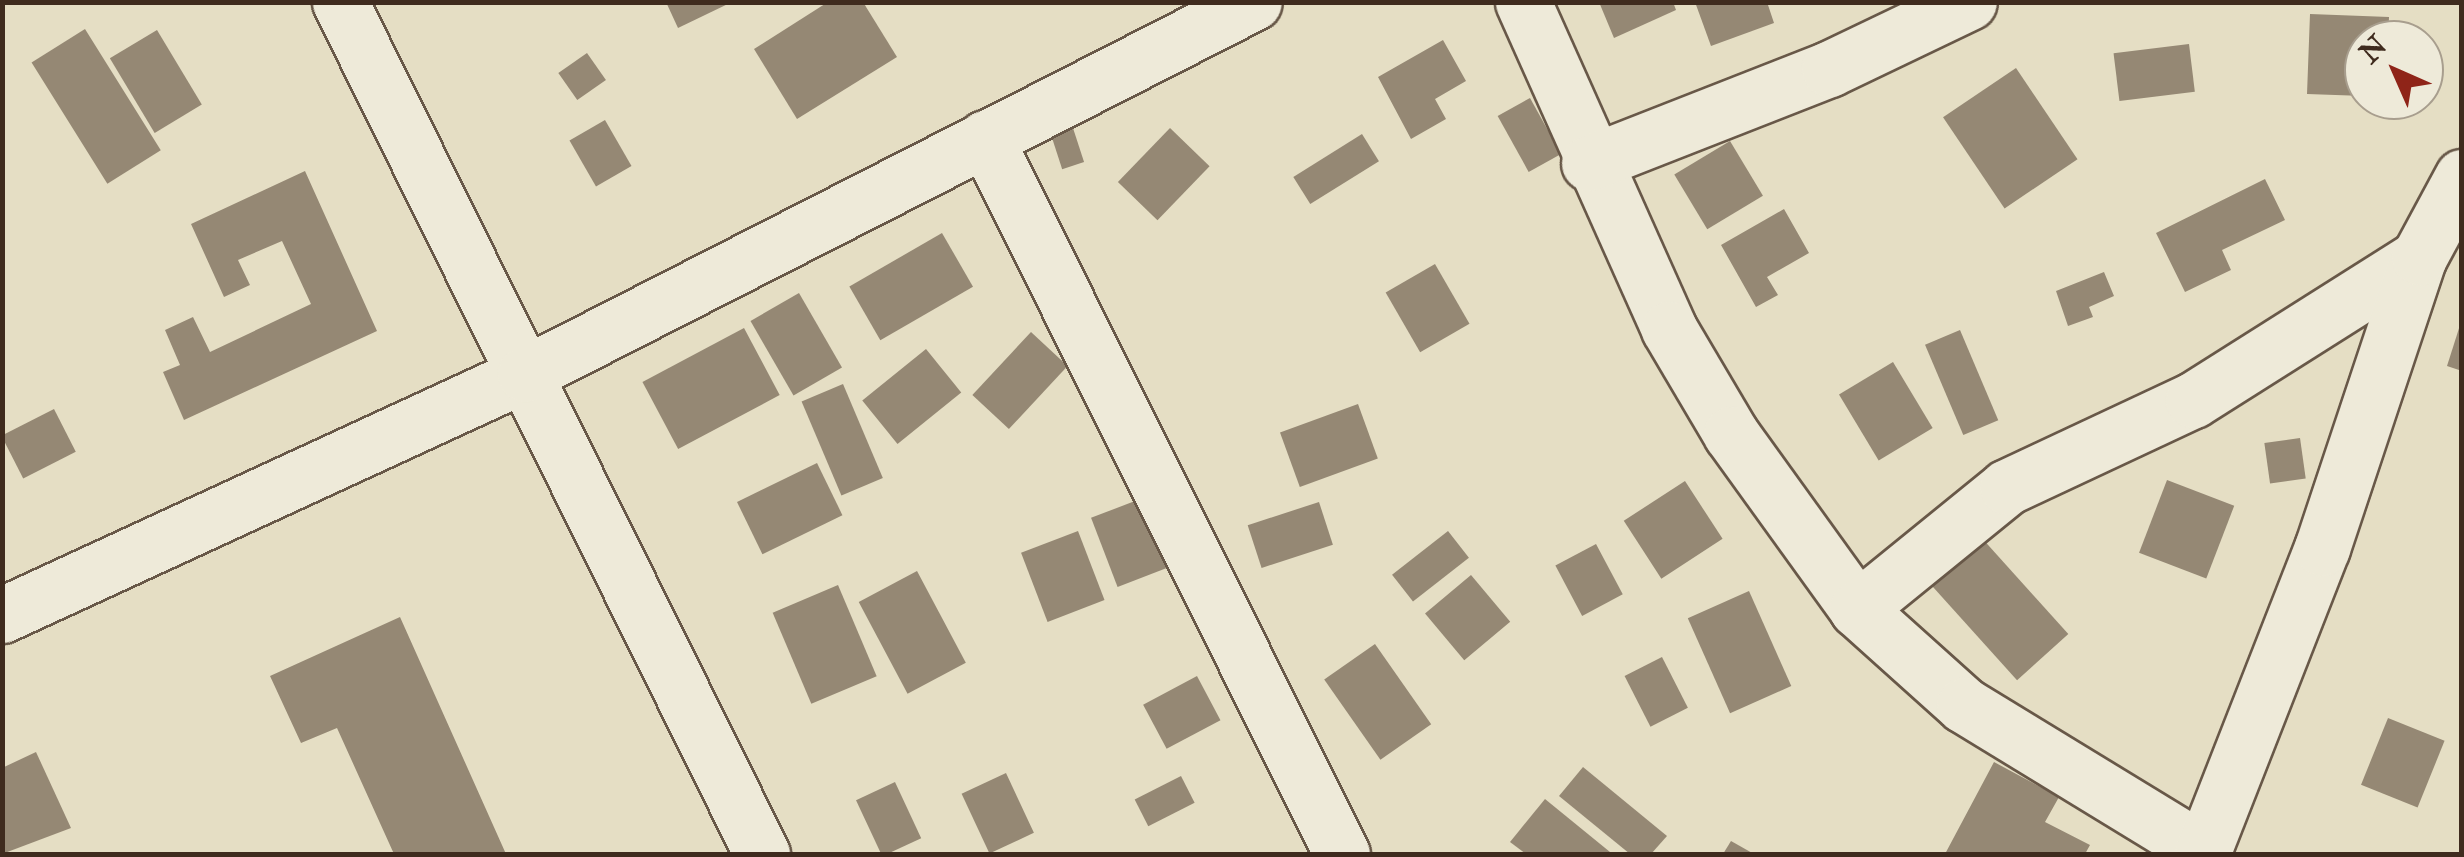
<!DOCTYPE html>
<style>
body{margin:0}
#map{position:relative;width:2464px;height:857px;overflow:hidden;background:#e5dec4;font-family:"IM FELL Double Pica",serif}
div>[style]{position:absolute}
.building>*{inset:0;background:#958874;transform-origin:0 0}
.roads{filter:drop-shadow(2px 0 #685848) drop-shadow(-2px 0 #685848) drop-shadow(0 2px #685848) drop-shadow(0 -2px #685848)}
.street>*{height:55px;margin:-27.5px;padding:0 27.5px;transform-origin:27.5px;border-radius:27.5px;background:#eeead9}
span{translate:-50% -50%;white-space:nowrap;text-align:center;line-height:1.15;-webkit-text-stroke:8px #eeead9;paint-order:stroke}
.frame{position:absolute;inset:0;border:5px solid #3f2b1e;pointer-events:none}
.north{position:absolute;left:2344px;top:20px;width:100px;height:100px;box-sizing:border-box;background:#eeead9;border:2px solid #a89e8e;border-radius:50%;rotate:315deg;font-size:28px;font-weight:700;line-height:40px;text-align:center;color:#3f2b1e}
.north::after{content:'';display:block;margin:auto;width:35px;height:45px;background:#8f2418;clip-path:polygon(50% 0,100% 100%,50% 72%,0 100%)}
</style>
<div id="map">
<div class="building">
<div style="clip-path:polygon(666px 2px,732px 2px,678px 28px)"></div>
<div style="clip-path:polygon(828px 2px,863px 2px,897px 57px,797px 119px,754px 49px)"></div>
<div style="clip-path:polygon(1599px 2px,1673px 2px,1676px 10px,1614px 38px)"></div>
<div style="clip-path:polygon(1695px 2px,1767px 2px,1774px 23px,1711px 46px)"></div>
<div style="clip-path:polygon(2310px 14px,2389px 17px,2388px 40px,2364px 40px,2364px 96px,2307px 94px)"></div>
<div style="left:85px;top:29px;width:143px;height:63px;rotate:58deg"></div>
<div style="left:157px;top:30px;width:87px;height:55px;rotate:59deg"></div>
<div style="clip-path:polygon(1443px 40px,1466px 81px,1435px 99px,1446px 119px,1411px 139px,1378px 77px)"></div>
<div style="left:2189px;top:44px;width:48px;height:76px;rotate:83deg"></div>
<div style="left:587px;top:53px;width:33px;height:35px;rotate:55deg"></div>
<div style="left:2016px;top:68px;width:110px;height:88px;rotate:56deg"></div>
<div style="left:1530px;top:98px;width:64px;height:37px;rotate:61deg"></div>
<div style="left:605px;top:120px;width:53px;height:41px;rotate:60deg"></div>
<div style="left:1072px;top:125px;width:39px;height:23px;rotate:72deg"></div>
<div style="left:1170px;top:128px;width:55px;height:75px;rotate:44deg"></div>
<div style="left:1362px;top:134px;width:32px;height:81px;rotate:58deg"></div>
<div style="left:1730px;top:141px;width:64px;height:65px;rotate:59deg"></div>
<div style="clip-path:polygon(305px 171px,377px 331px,184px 420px,163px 372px,180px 365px,165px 330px,193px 317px,210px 352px,311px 304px,282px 241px,238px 260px,250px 285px,224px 297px,191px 224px)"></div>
<div style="clip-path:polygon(2265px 179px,2285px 220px,2222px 250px,2231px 270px,2185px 292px,2156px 233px)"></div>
<div style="clip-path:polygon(1784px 209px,1809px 253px,1767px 277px,1778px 295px,1756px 307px,1721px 245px)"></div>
<div style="left:942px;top:233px;width:62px;height:107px;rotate:60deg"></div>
<div style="left:1435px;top:264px;width:69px;height:57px;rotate:60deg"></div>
<div style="clip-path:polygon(2104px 272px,2114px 296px,2089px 307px,2093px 317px,2068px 326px,2056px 291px)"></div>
<div style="left:799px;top:293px;width:86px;height:56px;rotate:60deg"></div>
<div style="clip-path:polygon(2461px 322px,2462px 322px,2462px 371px,2447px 366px)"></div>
<div style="left:744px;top:328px;width:76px;height:115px;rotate:62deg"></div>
<div style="left:1960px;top:330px;width:98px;height:38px;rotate:67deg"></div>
<div style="left:1031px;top:332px;width:50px;height:86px;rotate:43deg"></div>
<div style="left:926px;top:349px;width:56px;height:82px;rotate:51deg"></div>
<div style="left:1893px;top:362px;width:77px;height:63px;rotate:59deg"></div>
<div style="left:843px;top:384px;width:102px;height:45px;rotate:67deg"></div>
<div style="left:1358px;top:404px;width:58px;height:83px;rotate:70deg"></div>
<div style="left:54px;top:409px;width:48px;height:59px;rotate:63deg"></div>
<div style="left:2300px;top:438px;width:41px;height:36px;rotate:82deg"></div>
<div style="left:817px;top:463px;width:58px;height:89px;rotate:64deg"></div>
<div style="left:2167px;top:480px;width:72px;height:78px;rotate:21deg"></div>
<div style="left:1685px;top:481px;width:69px;height:73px;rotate:57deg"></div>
<div style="left:1148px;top:496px;width:74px;height:61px;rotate:69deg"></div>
<div style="left:1319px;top:502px;width:45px;height:75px;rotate:72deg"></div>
<div style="left:1078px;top:531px;width:74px;height:61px;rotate:69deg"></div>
<div style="left:1448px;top:531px;width:34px;height:71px;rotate:52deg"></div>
<div style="left:1980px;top:536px;width:132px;height:69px;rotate:48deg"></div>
<div style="left:1596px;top:544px;width:57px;height:46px;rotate:62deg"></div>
<div style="left:917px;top:571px;width:104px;height:66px;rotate:62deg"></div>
<div style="left:1471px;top:575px;width:61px;height:60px;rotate:50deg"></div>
<div style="left:838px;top:585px;width:99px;height:71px;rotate:67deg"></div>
<div style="left:1749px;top:591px;width:104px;height:67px;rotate:66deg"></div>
<div style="clip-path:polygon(400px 617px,506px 854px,394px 854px,337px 728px,301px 743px,270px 676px)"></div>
<div style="left:1375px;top:644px;width:98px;height:62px;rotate:55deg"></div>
<div style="left:1662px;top:657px;width:57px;height:42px;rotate:63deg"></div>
<div style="left:1197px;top:676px;width:50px;height:61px;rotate:62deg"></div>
<div style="left:2388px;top:718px;width:61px;height:72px;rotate:22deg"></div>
<div style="clip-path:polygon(36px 752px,71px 828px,2px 854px,2px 768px)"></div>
<div style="clip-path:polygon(1994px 762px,2059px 797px,2045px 822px,2090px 845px,2085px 854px,1945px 854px)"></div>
<div style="clip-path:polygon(1583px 767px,1667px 836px,1651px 854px,1630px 854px,1559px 796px)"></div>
<div style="left:1006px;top:773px;width:66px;height:49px;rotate:65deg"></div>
<div style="left:1181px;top:776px;width:30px;height:52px;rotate:63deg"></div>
<div style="left:895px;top:782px;width:62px;height:43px;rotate:65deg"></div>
<div style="clip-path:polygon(1545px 799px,1610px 852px,1608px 854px,1526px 854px,1510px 842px)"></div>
<div style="clip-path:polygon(1731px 841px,1754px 854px,1723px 854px)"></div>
</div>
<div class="roads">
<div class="street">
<div style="left:340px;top:2px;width:951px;rotate:63.65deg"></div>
<div style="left:1523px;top:2px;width:358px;rotate:65.9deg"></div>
<div style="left:1669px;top:329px;width:122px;rotate:59.4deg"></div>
<div style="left:1731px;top:434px;width:216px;rotate:54.2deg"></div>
<div style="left:1857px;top:609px;width:144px;rotate:41.9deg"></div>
<div style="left:1964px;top:705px;width:280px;rotate:31.4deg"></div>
<div style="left:985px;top:138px;width:800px;rotate:63.5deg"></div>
<div style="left:1589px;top:163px;width:258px;rotate:-21.4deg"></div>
<div style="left:1829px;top:69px;width:155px;rotate:-25.6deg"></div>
<div style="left:1857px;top:609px;width:193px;rotate:-39.1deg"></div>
<div style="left:2007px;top:487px;width:205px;rotate:-25.1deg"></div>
<div style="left:2193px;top:400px;width:267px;rotate:-32.3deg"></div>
<div style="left:2px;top:615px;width:576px;rotate:-24.74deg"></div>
<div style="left:525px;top:374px;width:818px;rotate:-27.03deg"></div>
<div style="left:2202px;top:854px;width:329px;rotate:-68.6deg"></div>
<div style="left:2322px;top:548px;width:307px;rotate:-71.6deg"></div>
<div style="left:2419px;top:257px;width:91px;rotate:-61.7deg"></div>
</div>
</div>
<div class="frame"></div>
<div class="north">N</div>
</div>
